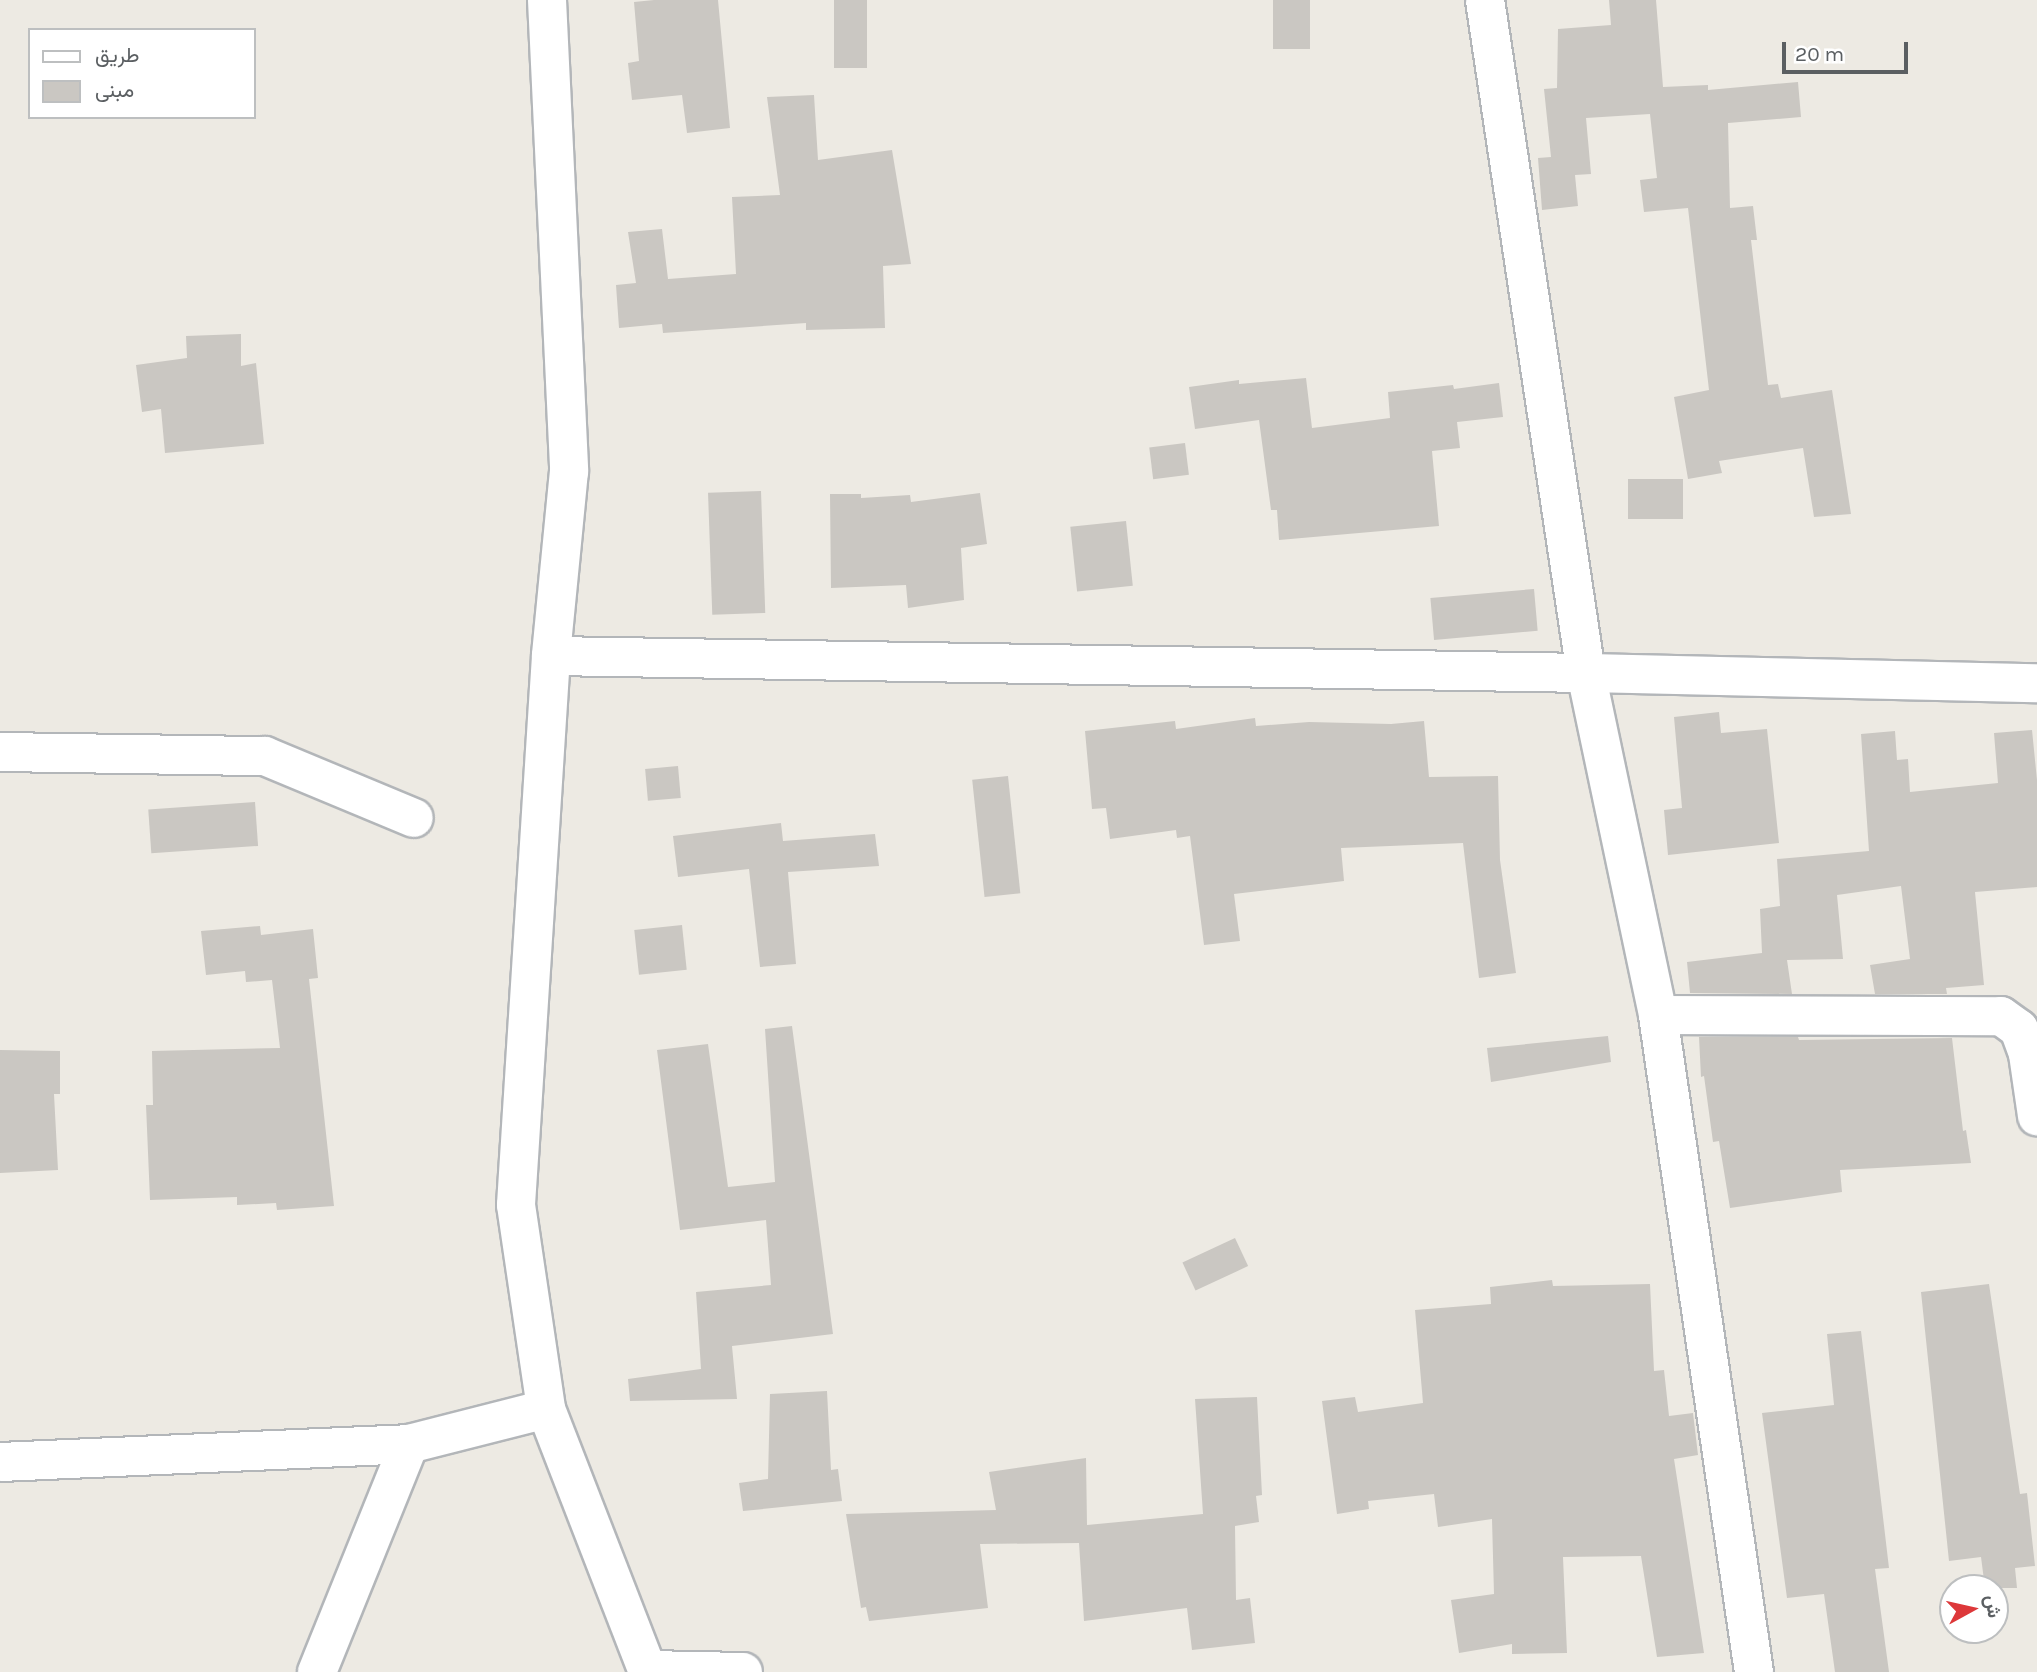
<!DOCTYPE html>
<meta charset="utf-8">
<style>
body{margin:0}
#map{position:relative;width:2037px;height:1672px;overflow:hidden;background:#edeae3;font-family:Karla,Vazirmatn,sans-serif}
div>[style]{position:absolute}
.building>*{inset:0;background:#cac7c2;transform-origin:0 0}
.roads{filter:drop-shadow(2px 0 #b3b6b9) drop-shadow(-2px 0 #b3b6b9) drop-shadow(0 2px #b3b6b9) drop-shadow(0 -2px #b3b6b9)}
.minor>*{height:38px;margin:-19px;padding:0 19px;transform-origin:19px;border-radius:19px;background:#fff}
span{translate:-50% -50%;white-space:nowrap;text-align:center;line-height:1.15;-webkit-text-stroke:6px #fff;paint-order:stroke}
.legend{position:absolute;left:28px;top:28px;width:228px;height:91px;box-sizing:border-box;background:#fff;border:2px solid #bdbfc0;margin:0;padding:9px 12px;list-style:none;font-size:21px;color:#5b5f62}
.legend li{display:flex;align-items:center;gap:14px;height:35px}
.legend b{width:35px;border:2px solid #bdbfc0}
.north{position:absolute;left:1939px;top:1574px;width:70px;height:70px;box-sizing:border-box;background:#fff;border:2px solid #bdbfc0;border-radius:50%;rotate:82deg;font-size:19px;font-weight:700;line-height:28px;text-align:center;color:#5b5f62}
.north::after{content:'';display:block;margin:auto;width:24px;height:32px;background:#dd383a;clip-path:polygon(50% 0,100% 100%,50% 72%,0 100%)}
.scale{position:absolute;left:1782px;top:42px;width:126px;height:32px;box-sizing:border-box;border:4px solid #5b5f62;border-top:0;padding-left:9px;font-size:21px;line-height:24px;white-space:nowrap;color:#5b5f62;-webkit-text-stroke:5px #fff;paint-order:stroke}
</style>
<div id="map">
<div class="building">
<div style="clip-path:polygon(654px 0,718px 0,730px 128px,687px 133px,682px 95px,632px 100px,628px 63px,639px 61px,634px 2px)"></div>
<div style="left:834px;top:0;width:33px;height:68px"></div>
<div style="left:1273px;top:0;width:37px;height:49px"></div>
<div style="clip-path:polygon(1609px 0,1656px 0,1663px 87px,1708px 85px,1708px 90px,1798px 82px,1801px 117px,1728px 123px,1730px 208px,1753px 206px,1757px 240px,1751px 240px,1768px 385px,1778px 384px,1781px 398px,1832px 390px,1851px 514px,1814px 517px,1803px 448px,1719px 461px,1722px 473px,1688px 479px,1674px 397px,1709px 390px,1688px 208px,1644px 212px,1640px 180px,1657px 178px,1650px 114px,1586px 118px,1591px 174px,1575px 175px,1578px 206px,1542px 210px,1538px 158px,1551px 157px,1544px 89px,1557px 88px,1558px 29px,1611px 25px)"></div>
<div style="clip-path:polygon(814px 95px,818px 160px,892px 150px,911px 264px,883px 266px,885px 328px,806px 330px,806px 323px,663px 333px,662px 324px,619px 328px,616px 285px,636px 283px,628px 232px,662px 229px,668px 279px,736px 274px,732px 197px,780px 195px,767px 97px)"></div>
<div style="clip-path:polygon(241px 334px,241px 366px,256px 363px,264px 444px,165px 453px,161px 409px,142px 412px,136px 365px,187px 358px,186px 336px)"></div>
<div style="clip-path:polygon(1306px 378px,1312px 428px,1390px 418px,1388px 392px,1453px 385px,1454px 389px,1499px 383px,1503px 417px,1457px 422px,1460px 448px,1432px 451px,1439px 526px,1279px 540px,1277px 510px,1271px 510px,1259px 420px,1195px 429px,1189px 387px,1239px 380px,1239px 384px)"></div>
<div style="left:1185px;top:443px;width:32px;height:36px;rotate:83deg"></div>
<div style="left:1683px;top:479px;width:40px;height:55px;rotate:90deg"></div>
<div style="left:761px;top:491px;width:122px;height:53px;rotate:88deg"></div>
<div style="clip-path:polygon(980px 493px,987px 544px,961px 548px,964px 600px,908px 608px,906px 585px,831px 588px,830px 494px,861px 494px,861px 498px,910px 495px,911px 502px)"></div>
<div style="left:1126px;top:521px;width:65px;height:56px;rotate:84deg"></div>
<div style="left:1534px;top:589px;width:42px;height:104px;rotate:85deg"></div>
<div style="clip-path:polygon(1719px 712px,1721px 733px,1767px 729px,1779px 843px,1668px 855px,1664px 810px,1682px 808px,1674px 717px)"></div>
<div style="clip-path:polygon(1255px 718px,1256px 726px,1309px 722px,1391px 724px,1424px 721px,1429px 777px,1498px 776px,1500px 860px,1516px 973px,1479px 978px,1463px 843px,1341px 848px,1344px 881px,1234px 894px,1240px 941px,1204px 945px,1190px 836px,1177px 838px,1176px 830px,1110px 839px,1106px 808px,1092px 809px,1085px 731px,1175px 721px,1176px 729px)"></div>
<div style="clip-path:polygon(2032px 730px,2037px 780px,2037px 887px,1975px 892px,1984px 985px,1946px 988px,1947px 994px,1875px 994px,1870px 965px,1910px 959px,1901px 886px,1837px 895px,1843px 959px,1787px 960px,1792px 994px,1690px 993px,1687px 962px,1762px 953px,1760px 909px,1780px 906px,1777px 859px,1869px 851px,1861px 734px,1895px 731px,1897px 760px,1908px 759px,1910px 792px,1998px 783px,1994px 733px)"></div>
<div style="left:678px;top:766px;width:32px;height:33px;rotate:85deg"></div>
<div style="left:1008px;top:776px;width:118px;height:36px;rotate:84deg"></div>
<div style="left:255px;top:802px;width:44px;height:107px;rotate:86deg"></div>
<div style="clip-path:polygon(781px 823px,783px 841px,875px 834px,879px 866px,788px 872px,796px 964px,760px 967px,749px 869px,678px 877px,673px 836px)"></div>
<div style="left:682px;top:925px;width:45px;height:48px;rotate:84deg"></div>
<div style="clip-path:polygon(260px 926px,261px 935px,313px 929px,318px 978px,309px 979px,334px 1206px,277px 1210px,276px 1203px,237px 1205px,237px 1197px,150px 1200px,146px 1105px,153px 1105px,152px 1051px,280px 1048px,272px 980px,246px 982px,245px 971px,206px 975px,201px 931px)"></div>
<div style="clip-path:polygon(792px 1026px,833px 1334px,732px 1346px,737px 1399px,630px 1401px,628px 1379px,701px 1369px,696px 1292px,771px 1285px,766px 1220px,680px 1230px,657px 1050px,708px 1044px,728px 1187px,775px 1182px,765px 1029px)"></div>
<div style="clip-path:polygon(1608px 1036px,1611px 1062px,1491px 1082px,1487px 1048px)"></div>
<div style="clip-path:polygon(1699px 1037px,1798px 1037px,1799px 1040px,1952px 1038px,1963px 1131px,1966px 1130px,1971px 1163px,1840px 1170px,1842px 1192px,1730px 1208px,1719px 1141px,1713px 1142px,1704px 1076px,1701px 1077px)"></div>
<div style="clip-path:polygon(0 1050px,60px 1051px,60px 1094px,54px 1094px,58px 1170px,0 1173px)"></div>
<div style="left:1235px;top:1238px;width:31px;height:58px;rotate:65deg"></div>
<div style="clip-path:polygon(1552px 1280px,1553px 1286px,1650px 1284px,1654px 1371px,1664px 1370px,1669px 1416px,1693px 1413px,1698px 1455px,1674px 1459px,1704px 1653px,1657px 1657px,1641px 1556px,1563px 1557px,1567px 1653px,1512px 1654px,1512px 1644px,1459px 1653px,1451px 1600px,1494px 1594px,1492px 1519px,1438px 1527px,1434px 1494px,1368px 1501px,1369px 1509px,1337px 1514px,1322px 1401px,1355px 1397px,1358px 1412px,1423px 1403px,1415px 1310px,1491px 1304px,1490px 1287px)"></div>
<div style="clip-path:polygon(1989px 1284px,2020px 1494px,2027px 1493px,2035px 1566px,2015px 1568px,2017px 1588px,1985px 1588px,1981px 1557px,1949px 1561px,1921px 1292px)"></div>
<div style="clip-path:polygon(1861px 1331px,1889px 1568px,1875px 1569px,1889px 1672px,1835px 1672px,1824px 1594px,1787px 1598px,1762px 1413px,1834px 1405px,1827px 1334px)"></div>
<div style="clip-path:polygon(827px 1391px,831px 1470px,838px 1469px,842px 1501px,743px 1511px,739px 1483px,768px 1479px,770px 1394px)"></div>
<div style="clip-path:polygon(1257px 1397px,1262px 1495px,1256px 1496px,1259px 1522px,1235px 1526px,1236px 1600px,1250px 1598px,1255px 1643px,1192px 1650px,1187px 1608px,1084px 1621px,1079px 1543px,980px 1544px,988px 1608px,869px 1621px,866px 1607px,861px 1608px,846px 1514px,996px 1510px,989px 1472px,1086px 1458px,1087px 1525px,1203px 1514px,1195px 1399px)"></div>
</div>
<div class="roads">
<div class="minor">
<div style="left:547px;top:0;width:472px;rotate:87.3deg"></div>
<div style="left:569px;top:471px;width:186px;rotate:95.6deg"></div>
<div style="left:551px;top:656px;width:550px;rotate:93.65deg"></div>
<div style="left:516px;top:1205px;width:206px;rotate:81.6deg"></div>
<div style="left:546px;top:1409px;width:282px;rotate:68.8deg"></div>
<div style="left:1485px;top:0;width:681px;rotate:81.47deg"></div>
<div style="left:1586px;top:673px;width:349px;rotate:78.1deg"></div>
<div style="left:1658px;top:1015px;width:664px;rotate:81.69deg"></div>
<div style="left:551px;top:656px;width:1035px;rotate:0.94deg"></div>
<div style="left:1586px;top:673px;width:451px;rotate:1.3deg"></div>
<div style="left:0;top:752px;width:265px;rotate:0.9deg"></div>
<div style="left:265px;top:756px;width:161px;rotate:22.6deg"></div>
<div style="left:1658px;top:1015px;width:343px;rotate:0.2deg"></div>
<div style="left:2001px;top:1016px;width:22px;rotate:36deg"></div>
<div style="left:2019px;top:1029px;width:27px;rotate:70deg"></div>
<div style="left:2028px;top:1054px;width:63px;rotate:81.7deg"></div>
<div style="left:0;top:1462px;width:409px;rotate:-2.5deg"></div>
<div style="left:409px;top:1444px;width:141px;rotate:-14.3deg"></div>
<div style="left:648px;top:1670px;width:95px;rotate:1.2deg"></div>
<div style="left:317px;top:1672px;width:246px;rotate:-68deg"></div>
</div>
</div>
<ul class="legend">
<li><b style="height:9px;background:#fff"></b>طريق</li>
<li><b style="height:19px;background:#cac7c2"></b>مبنى</li>
</ul>
<div class="north">ش</div>
<div class="scale">20 m</div>
</div>
